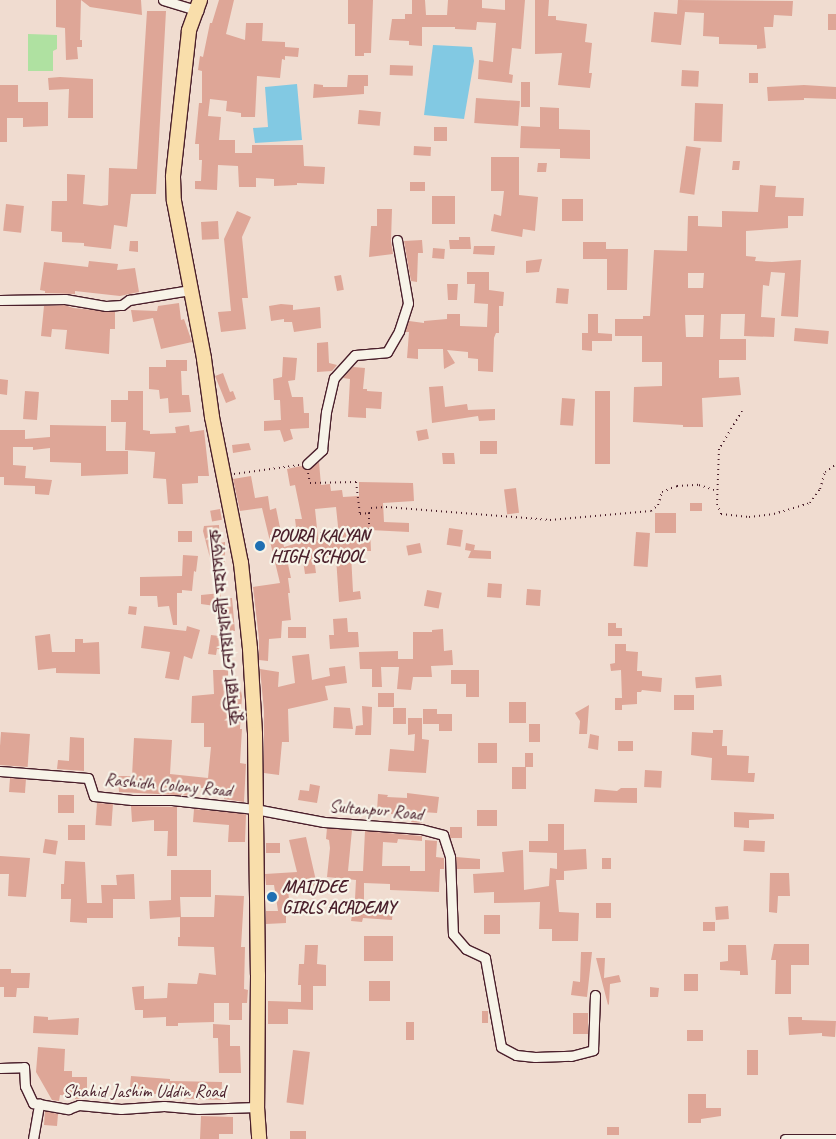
<!DOCTYPE html>
<meta charset="utf-8">
<style>
body{margin:0}
#map{position:relative;width:836px;height:1139px;overflow:hidden;background:#f0dcd0;font-family:Caveat,"Noto Sans Bengali",sans-serif}
div>[style]{position:absolute}
.green>*{inset:0;background:#afe1a1}
.water>*{inset:0;background:#82c9e3}
.building>*{inset:0;background:#dea697;transform-origin:0 0}
.path>*{height:2px;margin-top:-1px;transform-origin:0;background:repeating-linear-gradient(90deg,#4a1f2b 0 1px,transparent 0 5px)}
.roads{filter:drop-shadow(1px 0 #4a1f2b) drop-shadow(-1px 0 #4a1f2b) drop-shadow(0 1px #4a1f2b) drop-shadow(0 -1px #4a1f2b)}
.minor>*{height:9px;margin:-4.5px;padding:0 4.5px;transform-origin:4.5px;border-radius:4.5px;background:#f7f3e8}
.trunk>*{height:14px;margin:-7px;padding:0 7px;transform-origin:7px;border-radius:7px;background:#f9deab}
.dots>*{width:14px;height:14px;translate:-50% -50%;box-sizing:border-box;border:2px solid #f7f3e8;border-radius:50%}
span{translate:-50% -50%;white-space:nowrap;text-align:center;line-height:1.15;-webkit-text-stroke:4.5px #f7f3e8;paint-order:stroke}
.poi-label{font-size:18px;color:#4a1f2b;font-weight:700}
.left{translate:0 -50%;text-align:left}
.street-label{font-size:18px;color:#4a1f2b}
</style>
<div id="map">
<div class="green">
<div style="clip-path:polygon(28px 34px,57px 35px,57px 49px,53px 51px,53px 71px,28px 71px)"></div>
</div>
<div class="water">
<div style="clip-path:polygon(433px 45px,472px 47px,474px 61px,464px 119px,424px 115px)"></div>
<div style="clip-path:polygon(297px 84px,302px 140px,255px 143px,253px 128px,268px 127px,265px 87px)"></div>
</div>
<div class="building">
<div style="clip-path:polygon(56px 0,141px 0,142px 15px,90px 7px,81px 0,80px 40px,82px 40px,82px 47px,77px 47px,78px 59px,66px 60px,65px 28px,56px 27px)"></div>
<div style="clip-path:polygon(219px 0,234px 0,226px 34px,245px 40px,246px 23px,263px 23px,262px 41px,285px 42px,285px 47px,299px 48px,298px 57px,285px 56px,285px 60px,282px 59px,280px 78px,257px 76px,255px 117px,241px 117px,241px 113px,226px 111px,227px 101px,210px 99px,208px 116px,221px 117px,219px 140px,235px 140px,235px 153px,252px 153px,252px 145px,303px 145px,304px 166px,325px 167px,324px 184px,297px 183px,297px 185px,274px 186px,274px 179px,256px 178px,256px 187px,239px 187px,238px 166px,218px 165px,217px 190px,195px 189px,195px 181px,201px 181px,202px 160px,199px 160px,199px 144px,195px 144px,199px 103px,202px 103px,202px 71px,198px 70px,200px 56px,203px 57px,210px 23px,212px 23px)"></div>
<div style="clip-path:polygon(348px 0,373px 0,371px 53px,364px 53px,364px 56px,355px 56px,355px 24px,348px 24px)"></div>
<div style="clip-path:polygon(412px 0,425px 0,426px 15px,447px 15px,448px 0,482px 0,482px 8px,505px 10px,505px 0,525px 0,521px 49px,512px 48px,509px 74px,513px 75px,512px 83px,478px 79px,479px 60px,493px 62px,496px 23px,477px 22px,476px 30px,455px 29px,455px 27px,422px 27px,422px 46px,409px 45px,409px 41px,389px 40px,392px 19px,405px 19px,405px 14px,412px 14px)"></div>
<div style="clip-path:polygon(535px 0,549px 0,548px 16px,556px 16px,556px 20px,587px 24px,585px 42px,592px 43px,589px 73px,592px 73px,590px 88px,558px 85px,562px 53px,535px 54px)"></div>
<div style="clip-path:polygon(678px 0,793px 1px,792px 16px,774px 15px,773px 27px,764px 27px,766px 48px,757px 49px,757px 45px,719px 44px,719px 37px,703px 36px,704px 13px,685px 12px,681px 45px,651px 42px,654px 12px,677px 14px)"></div>
<div style="clip-path:polygon(147px 11px,166px 11px,156px 194px,131px 194px,127px 227px,114px 225px,111px 249px,84px 246px,84px 243px,62px 242px,62px 232px,51px 231px,52px 201px,67px 201px,67px 174px,85px 175px,83px 204px,101px 206px,108px 205px,109px 168px,137px 169px)"></div>
<div style="left:828px;top:14px;width:8px;height:16px"></div>
<div style="left:390px;top:65px;width:23px;height:10px;rotate:2deg"></div>
<div style="left:682px;top:70px;width:17px;height:16px;rotate:3deg"></div>
<div style="left:749px;top:73px;width:9px;height:10px"></div>
<div style="clip-path:polygon(348px 75px,368px 75px,368px 86px,364px 86px,364px 94px,313px 98px,314px 84px,323px 85px,323px 87px,347px 87px)"></div>
<div style="clip-path:polygon(60px 77px,93px 79px,93px 118px,68px 118px,69px 89px,49px 90px,48px 78px)"></div>
<div style="left:521px;top:82px;width:9px;height:25px"></div>
<div style="clip-path:polygon(0 85px,18px 85px,18px 102px,48px 102px,48px 126px,23px 127px,23px 118px,7px 118px,7px 142px,0 142px)"></div>
<div style="clip-path:polygon(804px 85px,836px 87px,836px 99px,804px 98px,804px 100px,768px 101px,767px 87px)"></div>
<div style="left:476px;top:98px;width:44px;height:25px;rotate:4deg"></div>
<div style="left:695px;top:103px;width:28px;height:38px;rotate:2deg"></div>
<div style="clip-path:polygon(540px 107px,559px 108px,559px 129px,590px 130px,590px 159px,560px 158px,560px 149px,520px 148px,521px 126px,540px 127px)"></div>
<div style="left:359px;top:110px;width:22px;height:14px;rotate:5deg"></div>
<div style="left:434px;top:127px;width:13px;height:14px"></div>
<div style="left:414px;top:146px;width:17px;height:9px;rotate:3deg"></div>
<div style="left:686px;top:146px;width:15px;height:47px;rotate:8deg"></div>
<div style="clip-path:polygon(491px 157px,519px 157px,519px 195px,538px 197px,535px 231px,523px 229px,522px 237px,491px 231px,494px 214px,501px 216px,504px 191px,491px 191px)"></div>
<div style="clip-path:polygon(733px 161px,740px 161px,739px 170px,732px 170px)"></div>
<div style="clip-path:polygon(538px 163px,547px 163px,546px 172px,537px 172px)"></div>
<div style="left:410px;top:182px;width:15px;height:9px"></div>
<div style="clip-path:polygon(evenodd,760px 185px,776px 186px,775px 197px,804px 198px,803px 216px,788px 216px,788px 228px,746px 231px,746px 256px,756px 257px,755px 261px,772px 262px,801px 260px,798px 317px,781px 316px,785px 273px,771px 272px,769px 286px,763px 285px,761px 317px,775px 318px,774px 337px,744px 336px,745px 314px,721px 314px,720px 339px,746px 339px,746px 360px,719px 360px,719px 378px,739px 377px,741px 395px,702px 398px,703px 427px,683px 427px,683px 425px,633px 422px,634px 387px,662px 386px,662px 362px,642px 362px,642px 336px,615px 336px,615px 319px,643px 319px,643px 316px,650px 316px,654px 250px,687px 251px,688px 216px,698px 216px,698px 226px,722px 227px,722px 211px,758px 212px,760px 185px,688px 273px,704px 273px,703px 288px,688px 288px,688px 273px,760px 185px,685px 315px,704px 315px,703px 337px,686px 337px,685px 315px)"></div>
<div style="left:432px;top:196px;width:23px;height:28px"></div>
<div style="left:562px;top:199px;width:21px;height:22px"></div>
<div style="left:6px;top:204px;width:18px;height:27px;rotate:6deg"></div>
<div style="clip-path:polygon(377px 209px,392px 209px,391px 241px,393px 254px,369px 257px,371px 226px,377px 226px)"></div>
<div style="clip-path:polygon(237px 211px,251px 217px,242px 237px,248px 298px,242px 298px,246px 329px,221px 332px,218px 312px,231px 311px,224px 239px)"></div>
<div style="left:218px;top:221px;width:18px;height:17px;rotate:87deg"></div>
<div style="clip-path:polygon(459px 237px,470px 237px,471px 249px,450px 249px,449px 240px,459px 240px)"></div>
<div style="clip-path:polygon(422px 240px,423px 253px,418px 253px,417px 282px,411px 281px,404px 241px)"></div>
<div style="clip-path:polygon(130px 241px,138px 241px,138px 252px,129px 251px)"></div>
<div style="clip-path:polygon(583px 242px,606px 242px,606px 249px,628px 249px,627px 290px,607px 290px,607px 259px,583px 259px)"></div>
<div style="clip-path:polygon(474px 246px,495px 246px,494px 255px,473px 254px)"></div>
<div style="left:433px;top:248px;width:12px;height:10px;rotate:5deg"></div>
<div style="clip-path:polygon(542px 259px,539px 272px,526px 273px,526px 261px)"></div>
<div style="clip-path:polygon(89px 261px,118px 264px,117px 270px,135px 268px,139px 292px,120px 296px,75px 291px,75px 294px,45px 293px,45px 291px,40px 290px,44px 262px,88px 267px)"></div>
<div style="clip-path:polygon(467px 272px,489px 272px,489px 290px,504px 292px,503px 306px,499px 306px,499px 333px,496px 333px,494px 338px,493px 372px,478px 371px,478px 359px,468px 358px,468px 352px,447px 350px,455px 363px,444px 369px,443px 349px,418px 349px,418px 359px,407px 358px,409px 332px,405px 332px,409px 321px,424px 323px,424px 321px,447px 319px,447px 314px,460px 314px,460px 326px,487px 327px,488px 304px,474px 303px,475px 284px,467px 284px)"></div>
<div style="left:341px;top:275px;width:15px;height:7px;rotate:79deg"></div>
<div style="clip-path:polygon(447px 284px,458px 284px,457px 300px,448px 300px)"></div>
<div style="left:557px;top:288px;width:12px;height:15px;rotate:5deg"></div>
<div style="clip-path:polygon(179px 303px,181px 320px,184px 319px,192px 342px,161px 349px,153px 318px,133px 322px,131px 310px,157px 311px,158px 306px)"></div>
<div style="clip-path:polygon(281px 304px,293px 305px,293px 310px,320px 307px,321px 328px,294px 332px,292px 322px,284px 322px,284px 319px,271px 321px,269px 306px)"></div>
<div style="clip-path:polygon(65px 305px,73px 308px,115px 312px,115px 329px,110px 329px,109px 354px,65px 349px,67px 330px,52px 329px,51px 337px,41px 336px,44px 306px)"></div>
<div style="clip-path:polygon(588px 314px,598px 314px,598px 333px,612px 334px,612px 341px,592px 341px,592px 351px,582px 350px,582px 333px,588px 333px)"></div>
<div style="left:795px;top:328px;width:34px;height:13px;rotate:5deg"></div>
<div style="clip-path:polygon(328px 342px,329px 363px,337px 365px,332px 371px,317px 372px,317px 343px)"></div>
<div style="clip-path:polygon(283px 357px,297px 358px,295px 380px,288px 381px,292px 397px,303px 397px,304px 413px,309px 413px,309px 428px,290px 429px,293px 439px,284px 442px,280px 430px,264px 431px,264px 421px,281px 420px,280px 400px,274px 400px,273px 379px,282px 377px)"></div>
<div style="clip-path:polygon(166px 360px,187px 360px,187px 371px,181px 371px,182px 395px,189px 395px,191px 412px,169px 413px,168px 398px,160px 399px,159px 390px,149px 389px,149px 367px,166px 367px)"></div>
<div style="clip-path:polygon(353px 367px,365px 368px,363px 389px,367px 389px,367px 391px,382px 392px,381px 409px,366px 408px,366px 418px,348px 417px,350px 379px,343px 378px)"></div>
<div style="clip-path:polygon(223px 373px,230px 392px,233px 391px,236px 399px,226px 403px,215px 376px)"></div>
<div style="clip-path:polygon(0 379px,8px 380px,7px 395px,0 394px)"></div>
<div style="clip-path:polygon(443px 386px,445px 407px,467px 404px,468px 410px,495px 409px,495px 420px,479px 421px,478px 416px,432px 423px,429px 387px)"></div>
<div style="left:25px;top:391px;width:14px;height:28px;rotate:4deg"></div>
<div style="clip-path:polygon(128px 391px,143px 391px,143px 430px,150px 431px,150px 434px,176px 433px,175px 427px,189px 425px,190px 432px,204px 430px,209px 476px,198px 476px,198px 483px,182px 484px,183px 504px,168px 504px,166px 479px,153px 478px,155px 452px,125px 450px,126px 422px,111px 422px,111px 400px,128px 400px)"></div>
<div style="left:595px;top:391px;width:15px;height:73px"></div>
<div style="left:562px;top:398px;width:13px;height:27px;rotate:4deg"></div>
<div style="clip-path:polygon(50px 425px,106px 426px,106px 451px,128px 451px,128px 474px,81px 476px,81px 463px,50px 462px,50px 448px,33px 450px,33px 447px,13px 447px,13px 465px,26px 466px,25px 478px,52px 480px,49px 495px,35px 494px,35px 486px,4px 485px,4px 477px,0 477px,0 430px,25px 430px,25px 439px,50px 437px)"></div>
<div style="left:427px;top:429px;width:10px;height:11px;rotate:79deg"></div>
<div style="left:497px;top:441px;width:13px;height:17px;rotate:90deg"></div>
<div style="clip-path:polygon(249px 443px,251px 450px,233px 453px,232px 445px)"></div>
<div style="clip-path:polygon(442px 453px,454px 453px,455px 464px,443px 464px)"></div>
<div style="clip-path:polygon(evenodd,319px 462px,321px 485px,330px 484px,331px 491px,342px 490px,343px 497px,359px 496px,359px 482px,413px 483px,414px 501px,383px 503px,384px 522px,409px 523px,409px 532px,370px 530px,371px 551px,353px 551px,353px 554px,351px 554px,353px 592px,360px 591px,361px 599px,339px 602px,336px 557px,314px 558px,316px 573px,305px 574px,303px 560px,288px 564px,291px 578px,288px 578px,290px 593px,288px 593px,291px 620px,282px 621px,281px 638px,269px 639px,268px 661px,259px 660px,259px 639px,253px 587px,280px 583px,262px 508px,240px 511px,233px 479px,251px 476px,255px 498px,268px 496px,270px 510px,276px 508px,284px 547px,298px 543px,295px 519px,302px 519px,295px 485px,290px 486px,287px 469px,301px 466px,308px 470px,319px 462px,336px 507px,339px 536px,318px 538px,315px 509px,336px 507px)"></div>
<div style="left:516px;top:488px;width:25px;height:12px;rotate:83deg"></div>
<div style="left:690px;top:503px;width:12px;height:8px"></div>
<div style="left:220px;top:509px;width:11px;height:10px;rotate:80deg"></div>
<div style="left:655px;top:513px;width:21px;height:20px"></div>
<div style="clip-path:polygon(219px 525px,220px 543px,225px 542px,225px 562px,211px 562px,203px 531px,204px 526px)"></div>
<div style="left:449px;top:528px;width:14px;height:17px;rotate:8deg"></div>
<div style="left:192px;top:531px;width:11px;height:14px;rotate:90deg"></div>
<div style="left:636px;top:532px;width:14px;height:34px;rotate:4deg"></div>
<div style="left:420px;top:543px;width:10px;height:14px;rotate:79deg"></div>
<div style="clip-path:polygon(466px 543px,475px 545px,474px 550px,491px 551px,491px 559px,468px 558px,471px 551px,465px 550px)"></div>
<div style="clip-path:polygon(183px 555px,198px 556px,196px 572px,194px 571px,192px 591px,182px 590px,182px 593px,177px 593px,177px 625px,173px 625px,169px 606px,158px 607px,157px 596px,140px 596px,140px 577px,182px 576px)"></div>
<div style="left:488px;top:583px;width:14px;height:14px;rotate:4deg"></div>
<div style="left:527px;top:589px;width:14px;height:16px;rotate:4deg"></div>
<div style="left:427px;top:590px;width:15px;height:16px;rotate:11deg"></div>
<div style="clip-path:polygon(221px 593px,221px 598px,232px 598px,235px 631px,233px 631px,230px 651px,217px 649px,216px 655px,208px 654px,211px 635px,219px 636px,219px 611px,214px 611px,215px 606px,201px 604px,201px 595px)"></div>
<div style="left:129px;top:606px;width:8px;height:8px;rotate:7deg"></div>
<div style="clip-path:polygon(347px 618px,348px 632px,358px 632px,359px 647px,330px 649px,329px 635px,334px 635px,333px 619px)"></div>
<div style="clip-path:polygon(608px 623px,616px 623px,616px 628px,622px 628px,622px 636px,608px 636px)"></div>
<div style="clip-path:polygon(144px 626px,186px 631px,187px 626px,200px 630px,192px 659px,184px 656px,179px 680px,165px 678px,170px 652px,141px 648px)"></div>
<div style="left:288px;top:627px;width:18px;height:11px"></div>
<div style="clip-path:polygon(443px 629px,444px 651px,452px 650px,453px 665px,431px 666px,432px 677px,413px 677px,411px 690px,397px 689px,399px 667px,381px 667px,382px 687px,372px 687px,372px 669px,360px 669px,359px 652px,398px 651px,398px 659px,413px 659px,413px 632px,432px 632px,432px 630px)"></div>
<div style="clip-path:polygon(50px 634px,52px 652px,75px 652px,75px 639px,83px 639px,83px 643px,99px 642px,100px 674px,56px 673px,56px 668px,38px 670px,35px 636px)"></div>
<div style="clip-path:polygon(615px 644px,626px 644px,626px 651px,638px 652px,637px 671px,642px 671px,642px 676px,662px 678px,661px 692px,642px 690px,641px 692px,637px 692px,637px 704px,622px 705px,622px 710px,615px 710px,615px 698px,622px 698px,621px 670px,611px 671px,610px 664px,615px 663px)"></div>
<div style="clip-path:polygon(309px 654px,312px 680px,330px 676px,329px 668px,345px 666px,347px 683px,325px 686px,328px 700px,288px 709px,289px 742px,282px 742px,279px 775px,264px 773px,264px 711px,260px 669px,279px 672px,278px 687px,295px 683px,292px 656px)"></div>
<div style="clip-path:polygon(213px 670px,228px 670px,228px 681px,239px 681px,242px 696px,240px 729px,242px 729px,240px 763px,246px 764px,244px 802px,224px 799px,224px 796px,219px 796px,219px 788px,197px 788px,196px 796px,119px 792px,118px 776px,132px 776px,134px 738px,172px 740px,170px 774px,208px 778px,211px 747px,204px 747px,204px 723px,191px 723px,192px 696px,214px 694px)"></div>
<div style="clip-path:polygon(451px 670px,479px 670px,479px 697px,466px 697px,466px 684px,451px 684px)"></div>
<div style="left:721px;top:675px;width:11px;height:26px;rotate:85deg"></div>
<div style="left:378px;top:693px;width:16px;height:14px"></div>
<div style="left:694px;top:695px;width:15px;height:20px;rotate:90deg"></div>
<div style="left:509px;top:702px;width:17px;height:21px"></div>
<div style="clip-path:polygon(589px 705px,587px 734px,579px 734px,580px 721px,575px 713px)"></div>
<div style="clip-path:polygon(362px 706px,372px 707px,371px 735px,355px 735px,356px 726px,363px 725px)"></div>
<div style="clip-path:polygon(334px 707px,350px 708px,353px 729px,333px 728px)"></div>
<div style="left:406px;top:708px;width:16px;height:13px;rotate:90deg"></div>
<div style="clip-path:polygon(423px 709px,437px 709px,437px 714px,452px 714px,452px 731px,439px 731px,439px 724px,423px 724px)"></div>
<div style="clip-path:polygon(408px 718px,422px 718px,422px 739px,429px 740px,426px 773px,388px 771px,390px 749px,414px 751px,415px 734px,408px 735px)"></div>
<div style="left:529px;top:724px;width:11px;height:18px"></div>
<div style="clip-path:polygon(713px 730px,723px 730px,722px 746px,727px 746px,727px 755px,749px 756px,748px 773px,755px 773px,754px 782px,711px 780px,712px 758px,691px 755px,692px 732px,713px 733px)"></div>
<div style="left:1px;top:732px;width:29px;height:33px;rotate:4deg"></div>
<div style="clip-path:polygon(590px 734px,599px 736px,598px 750px,588px 748px)"></div>
<div style="clip-path:polygon(70px 737px,84px 738px,84px 771px,57px 769px,58px 760px,69px 761px)"></div>
<div style="left:618px;top:741px;width:15px;height:10px"></div>
<div style="left:478px;top:743px;width:19px;height:20px"></div>
<div style="left:525px;top:753px;width:8px;height:14px"></div>
<div style="left:512px;top:767px;width:14px;height:22px"></div>
<div style="left:645px;top:770px;width:17px;height:17px;rotate:3deg"></div>
<div style="left:10px;top:778px;width:16px;height:14px;rotate:4deg"></div>
<div style="clip-path:polygon(310px 784px,320px 786px,317px 803px,298px 800px,300px 790px,309px 791px)"></div>
<div style="clip-path:polygon(621px 788px,637px 788px,637px 803px,594px 802px,595px 789px,617px 791px)"></div>
<div style="clip-path:polygon(407px 793px,439px 797px,437px 813px,422px 812px,422px 823px,411px 822px,412px 815px,391px 814px,391px 812px,377px 811px,378px 794px,388px 795px,387px 797px,407px 798px)"></div>
<div style="left:58px;top:795px;width:16px;height:18px"></div>
<div style="left:97px;top:803px;width:16px;height:22px;rotate:4deg"></div>
<div style="clip-path:polygon(131px 806px,177px 807px,177px 856px,167px 856px,168px 831px,154px 831px,154px 820px,132px 822px)"></div>
<div style="clip-path:polygon(194px 809px,246px 814px,245px 842px,228px 842px,229px 825px,193px 822px)"></div>
<div style="left:477px;top:810px;width:20px;height:16px"></div>
<div style="clip-path:polygon(734px 812px,774px 814px,774px 819px,749px 820px,749px 828px,734px 827px)"></div>
<div style="clip-path:polygon(548px 824px,564px 824px,564px 850px,586px 849px,587px 869px,564px 871px,564px 880px,556px 880px,559px 912px,579px 913px,578px 941px,552px 941px,552px 929px,539px 929px,540px 902px,494px 903px,494px 892px,474px 893px,473px 874px,504px 872px,502px 852px,523px 850px,524px 890px,549px 886px,550px 868px,557px 869px,557px 853px,529px 852px,529px 841px,548px 841px)"></div>
<div style="left:68px;top:825px;width:17px;height:15px"></div>
<div style="left:450px;top:827px;width:12px;height:11px"></div>
<div style="clip-path:polygon(327px 828px,352px 830px,348px 871px,363px 871px,365px 831px,422px 836px,422px 841px,398px 839px,397px 843px,383px 842px,382px 866px,410px 866px,410px 871px,425px 871px,425px 840px,437px 841px,436px 857px,444px 858px,444px 869px,440px 869px,439px 892px,390px 890px,390px 884px,364px 883px,364px 908px,393px 909px,392px 920px,363px 918px,362px 922px,351px 921px,355px 899px,356px 880px,327px 877px,330px 848px,329px 840px,326px 839px)"></div>
<div style="clip-path:polygon(306px 837px,317px 885px,288px 891px,290px 906px,286px 906px,286px 923px,266px 924px,266px 911px,278px 911px,274px 885px,266px 885px,265px 874px,297px 872px,289px 840px)"></div>
<div style="left:45px;top:839px;width:13px;height:14px;rotate:9deg"></div>
<div style="left:744px;top:840px;width:21px;height:11px;rotate:3deg"></div>
<div style="left:266px;top:843px;width:14px;height:10px"></div>
<div style="clip-path:polygon(0 856px,30px 858px,26px 897px,8px 896px,9px 874px,0 874px)"></div>
<div style="clip-path:polygon(456px 857px,480px 859px,480px 869px,457px 869px)"></div>
<div style="left:611px;top:858px;width:11px;height:9px;rotate:90deg"></div>
<div style="clip-path:polygon(65px 861px,85px 862px,87px 903px,102px 903px,101px 885px,117px 885px,116px 875px,134px 874px,135px 899px,113px 899px,113px 918px,87px 918px,87px 923px,70px 922px,71px 899px,61px 899px,61px 884px,64px 884px)"></div>
<div style="clip-path:polygon(171px 870px,211px 870px,211px 897px,180px 897px,181px 917px,150px 919px,149px 901px,171px 900px)"></div>
<div style="clip-path:polygon(770px 873px,789px 873px,790px 896px,778px 896px,777px 913px,769px 912px)"></div>
<div style="clip-path:polygon(215px 895px,244px 896px,241px 947px,245px 947px,244px 989px,248px 990px,247px 1003px,242px 1003px,242px 1020px,229px 1020px,229px 1003px,214px 1003px,214px 1022px,178px 1023px,178px 1026px,166px 1026px,166px 1017px,143px 1018px,143px 1010px,135px 1010px,132px 987px,144px 986px,144px 999px,167px 998px,168px 983px,197px 984px,199px 973px,216px 975px,214px 947px,178px 946px,178px 937px,180px 937px,180px 917px,214px 917px)"></div>
<div style="left:596px;top:903px;width:15px;height:15px"></div>
<div style="left:728px;top:906px;width:13px;height:13px;rotate:86deg"></div>
<div style="left:484px;top:915px;width:16px;height:19px"></div>
<div style="left:703px;top:922px;width:12px;height:9px"></div>
<div style="left:364px;top:936px;width:29px;height:25px"></div>
<div style="clip-path:polygon(774px 944px,809px 944px,809px 965px,791px 965px,791px 994px,775px 994px,776px 960px,771px 960px)"></div>
<div style="clip-path:polygon(305px 945px,318px 945px,317px 964px,326px 965px,326px 986px,313px 986px,313px 1010px,288px 1009px,288px 1024px,268px 1024px,268px 1001px,301px 1002px,301px 985px,298px 985px,299px 964px,304px 964px)"></div>
<div style="clip-path:polygon(728px 945px,746px 945px,748px 975px,740px 975px,740px 971px,720px 970px,720px 962px,728px 961px)"></div>
<div style="clip-path:polygon(581px 952px,592px 952px,587px 997px,571px 995px,573px 981px,580px 982px)"></div>
<div style="clip-path:polygon(596px 958px,605px 958px,604px 978px,619px 975px,621px 982px,610px 984px,609px 1004px,608px 1005px)"></div>
<div style="clip-path:polygon(0 969px,11px 969px,11px 973px,30px 973px,29px 988px,17px 988px,16px 997px,4px 997px,4px 987px,0 987px)"></div>
<div style="left:684px;top:974px;width:14px;height:17px"></div>
<div style="left:369px;top:981px;width:21px;height:20px"></div>
<div style="clip-path:polygon(650px 987px,659px 988px,658px 997px,650px 997px)"></div>
<div style="left:482px;top:1011px;width:6px;height:12px"></div>
<div style="left:573px;top:1013px;width:15px;height:21px"></div>
<div style="clip-path:polygon(34px 1016px,48px 1017px,48px 1020px,79px 1018px,78px 1035px,33px 1033px)"></div>
<div style="clip-path:polygon(788px 1017px,802px 1017px,802px 1020px,836px 1021px,835px 1037px,822px 1036px,822px 1033px,789px 1035px)"></div>
<div style="left:406px;top:1022px;width:8px;height:18px"></div>
<div style="clip-path:polygon(213px 1024px,230px 1025px,230px 1046px,240px 1046px,241px 1073px,219px 1073px,218px 1038px,213px 1038px)"></div>
<div style="left:687px;top:1030px;width:16px;height:11px"></div>
<div style="clip-path:polygon(38px 1047px,65px 1049px,64px 1071px,72px 1071px,72px 1077px,87px 1077px,87px 1098px,75px 1099px,75px 1097px,60px 1095px,59px 1101px,52px 1100px,36px 1072px)"></div>
<div style="left:293px;top:1050px;width:17px;height:53px;rotate:7deg"></div>
<div style="left:758px;top:1050px;width:25px;height:11px;rotate:90deg"></div>
<div style="clip-path:polygon(131px 1076px,170px 1079px,170px 1081px,222px 1082px,221px 1100px,175px 1098px,175px 1095px,140px 1093px,139px 1098px,129px 1097px)"></div>
<div style="clip-path:polygon(688px 1094px,706px 1094px,706px 1108px,721px 1108px,721px 1116px,701px 1119px,701px 1123px,688px 1123px)"></div>
<div style="clip-path:polygon(45px 1111px,58px 1114px,57px 1126px,44px 1125px)"></div>
<div style="clip-path:polygon(201px 1116px,233px 1117px,233px 1134px,219px 1134px,219px 1139px,200px 1139px)"></div>
<div style="left:619px;top:1127px;width:8px;height:12px;rotate:90deg"></div>
<div style="left:290px;top:1131px;width:16px;height:8px"></div>
</div>
<div class="path">
<div style="left:742px;top:411px;width:44px;rotate:121.2deg"></div>
<div style="left:719px;top:449px;width:55px;rotate:92.1deg"></div>
<div style="left:717px;top:504px;width:11px;rotate:68deg"></div>
<div style="left:721px;top:514px;width:28px;rotate:6deg"></div>
<div style="left:749px;top:517px;width:25px;rotate:-7deg"></div>
<div style="left:774px;top:514px;width:38px;rotate:-17deg"></div>
<div style="left:810px;top:503px;width:17px;rotate:-54deg"></div>
<div style="left:820px;top:489px;width:18px;rotate:-74deg"></div>
<div style="left:825px;top:472px;width:14px;rotate:-36deg"></div>
<div style="left:308px;top:473px;width:10px;rotate:79deg"></div>
<div style="left:310px;top:483px;width:46px;rotate:-1.2deg"></div>
<div style="left:356px;top:482px;width:32px;rotate:83deg"></div>
<div style="left:360px;top:514px;width:9px;rotate:-6deg"></div>
<div style="left:369px;top:513px;width:5px;rotate:-68deg"></div>
<div style="left:371px;top:508px;width:15px;rotate:-4deg"></div>
<div style="left:386px;top:507px;width:165px;rotate:4.5deg"></div>
<div style="left:550px;top:520px;width:101px;rotate:-5.1deg"></div>
<div style="left:651px;top:511px;width:9px;rotate:-41deg"></div>
<div style="left:658px;top:505px;width:14px;rotate:-73deg"></div>
<div style="left:662px;top:492px;width:16px;rotate:-22deg"></div>
<div style="left:677px;top:486px;width:22px;rotate:-3deg"></div>
<div style="left:699px;top:485px;width:19px;rotate:18deg"></div>
<div style="left:234px;top:474px;width:66px;rotate:-7.9deg"></div>
<div style="left:315px;top:534px;width:54px;rotate:-5.3deg"></div>
<div style="left:369px;top:529px;width:16px;rotate:-90deg"></div>
</div>
<div class="roads">
<div class="minor">
<div style="left:163px;top:0;width:37px;rotate:17deg"></div>
<div style="left:0;top:300px;width:65px;rotate:-0.9deg"></div>
<div style="left:65px;top:299px;width:42px;rotate:9.7deg"></div>
<div style="left:106px;top:306px;width:16px;rotate:-4deg"></div>
<div style="left:122px;top:305px;width:9px;rotate:-36deg"></div>
<div style="left:129px;top:300px;width:62px;rotate:-9.3deg"></div>
<div style="left:307px;top:464px;width:21px;rotate:-43deg"></div>
<div style="left:322px;top:450px;width:38px;rotate:-84deg"></div>
<div style="left:326px;top:412px;width:35px;rotate:-77deg"></div>
<div style="left:334px;top:378px;width:31px;rotate:-48deg"></div>
<div style="left:355px;top:355px;width:32px;rotate:-5deg"></div>
<div style="left:387px;top:352px;width:24px;rotate:-60deg"></div>
<div style="left:399px;top:331px;width:29px;rotate:-72deg"></div>
<div style="left:408px;top:303px;width:64px;rotate:-99.9deg"></div>
<div style="left:0;top:771px;width:88px;rotate:4.5deg"></div>
<div style="left:88px;top:778px;width:19px;rotate:72deg"></div>
<div style="left:94px;top:796px;width:38px;rotate:6deg"></div>
<div style="left:132px;top:800px;width:40px"></div>
<div style="left:172px;top:800px;width:83px;rotate:6.2deg"></div>
<div style="left:255px;top:809px;width:70px;rotate:10.7deg"></div>
<div style="left:324px;top:822px;width:97px;rotate:4.1deg"></div>
<div style="left:421px;top:829px;width:23px;rotate:15deg"></div>
<div style="left:443px;top:835px;width:23px;rotate:72deg"></div>
<div style="left:450px;top:857px;width:77px;rotate:87.8deg"></div>
<div style="left:453px;top:934px;width:20px;rotate:49deg"></div>
<div style="left:466px;top:949px;width:21px;rotate:25deg"></div>
<div style="left:485px;top:958px;width:90px;rotate:79.8deg"></div>
<div style="left:501px;top:1047px;width:17px;rotate:28deg"></div>
<div style="left:516px;top:1055px;width:19px;rotate:6deg"></div>
<div style="left:535px;top:1057px;width:36px;rotate:-2deg"></div>
<div style="left:571px;top:1056px;width:23px;rotate:-15deg"></div>
<div style="left:593px;top:1050px;width:55px;rotate:-87.9deg"></div>
<div style="left:0;top:1068px;width:24px;rotate:-2deg"></div>
<div style="left:24px;top:1067px;width:19px;rotate:87deg"></div>
<div style="left:25px;top:1086px;width:19px;rotate:65deg"></div>
<div style="left:33px;top:1103px;width:36px;rotate:10deg"></div>
<div style="left:68px;top:1109px;width:12px;rotate:-20deg"></div>
<div style="left:79px;top:1105px;width:42px;rotate:5.4deg"></div>
<div style="left:121px;top:1109px;width:43px;rotate:-4deg"></div>
<div style="left:164px;top:1106px;width:34px;rotate:5deg"></div>
<div style="left:198px;top:1109px;width:59px;rotate:-1.9deg"></div>
<div style="left:33px;top:1139px;width:36px;rotate:-80deg"></div>
<div style="left:785px;top:1139px;width:51px"></div>
</div>
<div class="trunk">
<div style="left:200px;top:0;width:33px;rotate:110deg"></div>
<div style="left:189px;top:31px;width:147px;rotate:96.3deg"></div>
<div style="left:173px;top:177px;width:24px;rotate:88deg"></div>
<div style="left:174px;top:201px;width:161px;rotate:79.2deg"></div>
<div style="left:204px;top:359px;width:59px;rotate:82.1deg"></div>
<div style="left:212px;top:417px;width:149px;rotate:78.8deg"></div>
<div style="left:241px;top:563px;width:86px;rotate:84deg"></div>
<div style="left:250px;top:649px;width:85px;rotate:86.6deg"></div>
<div style="left:255px;top:734px;width:241px;rotate:89.3deg"></div>
<div style="left:258px;top:975px;width:132px;rotate:90.4deg"></div>
<div style="left:257px;top:1107px;width:32px;rotate:86deg"></div>
</div>
</div>
<div class="dots">
<div style="left:260px;top:546px;background:#1f6fb2"></div>
<div style="left:272px;top:897px;background:#1f6fb2"></div>
</div>
<div class="poi-label">
<span class="left" style="left:270px;top:546px">POURA KALYAN<br>HIGH SCHOOL</span>
<span class="left" style="left:282px;top:897px">MAIJDEE<br>GIRLS ACADEMY</span>
</div>
<div class="street-label">
<span style="left:225px;top:627px;rotate:-96deg">কুমিল্লা–নোয়াখালী মহাসড়ক</span>
<span style="left:168px;top:785px;rotate:5deg">Rashidh Colony Road</span>
<span style="left:376px;top:810px;rotate:5deg">Sultanpur Road</span>
<span style="left:144px;top:1091px">Shahid Jashim Uddin Road</span>
</div>
</div>
